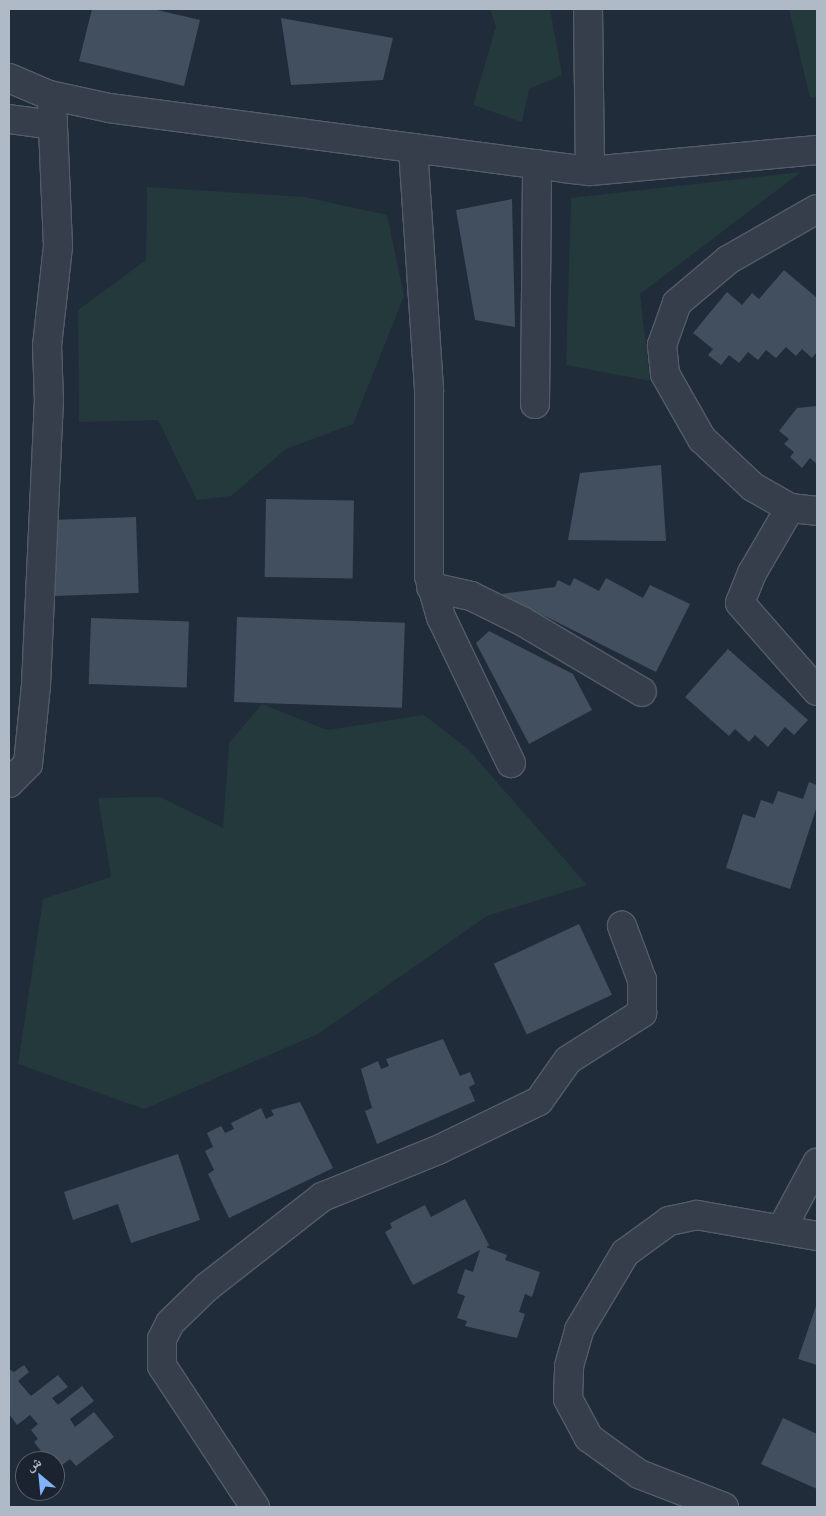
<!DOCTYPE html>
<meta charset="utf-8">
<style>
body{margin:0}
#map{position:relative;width:826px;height:1516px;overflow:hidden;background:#212c3a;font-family:"Open Sans","Noto Naskh Arabic",sans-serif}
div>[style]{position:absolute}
.green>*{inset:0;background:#23393b}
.building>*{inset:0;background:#424f5e;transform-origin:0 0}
.roads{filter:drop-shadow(1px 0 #535c68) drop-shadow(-1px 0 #535c68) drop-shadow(0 1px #535c68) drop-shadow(0 -1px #535c68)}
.minor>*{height:28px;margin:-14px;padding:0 14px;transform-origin:14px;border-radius:14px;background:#353e4a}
span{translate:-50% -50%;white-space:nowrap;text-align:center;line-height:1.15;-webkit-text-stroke:4.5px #1a232f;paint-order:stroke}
.frame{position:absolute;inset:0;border:10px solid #b0b9c6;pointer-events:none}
.north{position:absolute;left:15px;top:1451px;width:50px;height:50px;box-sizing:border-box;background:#1a232f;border:1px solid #565f6b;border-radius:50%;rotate:332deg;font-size:14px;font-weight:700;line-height:20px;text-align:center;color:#b0b9c6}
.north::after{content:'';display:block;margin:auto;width:18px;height:22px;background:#82b2f9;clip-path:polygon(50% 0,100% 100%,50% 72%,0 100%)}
</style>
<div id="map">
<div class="green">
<div style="clip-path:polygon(490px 9px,550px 9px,562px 75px,529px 89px,522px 122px,473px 105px,496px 27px)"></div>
<div style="clip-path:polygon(789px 9px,817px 9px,817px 97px,810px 98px)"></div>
<div style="clip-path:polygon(801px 172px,640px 294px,650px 381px,566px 365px,571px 198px)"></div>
<div style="clip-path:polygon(147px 187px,305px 197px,387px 215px,404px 296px,353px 424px,286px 449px,231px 496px,197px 500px,158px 420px,79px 422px,78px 310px,146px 260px)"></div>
<div style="clip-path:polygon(262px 704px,327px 730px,424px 715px,468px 749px,587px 885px,487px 916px,318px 1034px,144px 1109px,18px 1064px,43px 899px,111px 877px,98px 798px,160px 797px,223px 828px,229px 743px)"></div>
</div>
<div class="building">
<div style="clip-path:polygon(92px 9px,153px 9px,200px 20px,184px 86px,79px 61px)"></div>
<div style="clip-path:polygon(281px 18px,393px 38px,383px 80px,291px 85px)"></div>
<div style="clip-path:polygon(512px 199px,515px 327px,475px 320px,456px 210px)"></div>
<div style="clip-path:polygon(784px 270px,817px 298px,817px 352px,812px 358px,802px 349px,796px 356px,786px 347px,776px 358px,766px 350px,758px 360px,748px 352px,739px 363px,729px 355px,721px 365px,708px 355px,713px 349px,693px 333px,727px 292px,742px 305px,752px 293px,759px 299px)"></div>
<div style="clip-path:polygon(817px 406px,817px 464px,810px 458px,802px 468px,790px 457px,794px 452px,784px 444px,789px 439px,779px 431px,797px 408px)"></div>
<div style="clip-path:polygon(661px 465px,666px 541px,568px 540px,580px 473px)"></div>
<div style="left:266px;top:499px;width:88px;height:78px;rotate:1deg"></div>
<div style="left:136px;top:517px;width:76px;height:85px;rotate:88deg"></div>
<div style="clip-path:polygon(574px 578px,599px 591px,606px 578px,643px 598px,650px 585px,690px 604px,656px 672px,501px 594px,555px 587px,558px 580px,570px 586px)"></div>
<div style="left:237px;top:617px;width:168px;height:85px;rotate:2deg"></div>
<div style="left:91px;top:618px;width:98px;height:66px;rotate:2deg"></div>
<div style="clip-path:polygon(489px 631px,573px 674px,592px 710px,529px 744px,476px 643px)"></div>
<div style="clip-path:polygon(728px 649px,808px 720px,794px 735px,785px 727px,768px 747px,755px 735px,749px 742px,735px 729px,729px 736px,685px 697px)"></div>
<div style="clip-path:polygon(809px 782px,817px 785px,817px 806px,790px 889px,726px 868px,743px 814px,755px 818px,761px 800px,773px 804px,778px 791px,803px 799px)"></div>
<div style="left:579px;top:924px;width:78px;height:94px;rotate:65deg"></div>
<div style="clip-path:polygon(443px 1039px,460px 1076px,470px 1072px,475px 1084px,469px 1087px,475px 1101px,377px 1144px,365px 1111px,372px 1108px,361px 1069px,378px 1061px,381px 1069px,389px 1066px,386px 1059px)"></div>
<div style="clip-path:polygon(300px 1102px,333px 1168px,229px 1218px,208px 1174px,214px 1170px,205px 1151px,213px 1147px,207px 1133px,221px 1126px,225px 1133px,234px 1129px,231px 1123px,261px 1108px,266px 1119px,274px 1115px,271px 1110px)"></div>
<div style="clip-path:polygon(178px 1154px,200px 1220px,131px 1243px,118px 1204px,73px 1220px,64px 1192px)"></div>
<div style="clip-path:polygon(465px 1199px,489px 1245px,486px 1247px,507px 1255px,505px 1260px,540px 1272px,532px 1297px,525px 1294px,519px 1312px,525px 1314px,517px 1338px,465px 1326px,467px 1321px,457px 1318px,465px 1296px,457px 1293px,465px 1269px,473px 1272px,480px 1250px,413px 1285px,385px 1232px,392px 1228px,390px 1223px,425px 1205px,431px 1217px)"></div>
<div style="clip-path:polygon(817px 1303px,817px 1365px,798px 1359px)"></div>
<div style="clip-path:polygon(24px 1365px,29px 1372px,18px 1381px,31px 1396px,58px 1375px,68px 1387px,52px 1398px,58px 1405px,82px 1386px,94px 1401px,70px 1419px,75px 1427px,94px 1412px,114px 1437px,76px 1466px,70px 1459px,56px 1470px,55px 1461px,49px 1461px,34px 1442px,38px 1439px,31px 1430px,38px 1424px,30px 1415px,17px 1425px,9px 1414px,9px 1369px,14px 1372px)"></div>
<div style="clip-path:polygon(783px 1418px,817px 1434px,817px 1489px,761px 1464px)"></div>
</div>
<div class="roads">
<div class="minor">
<div style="left:588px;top:9px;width:162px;rotate:89.3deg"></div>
<div style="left:9px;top:78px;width:43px;rotate:23deg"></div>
<div style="left:49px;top:95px;width:61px;rotate:12.2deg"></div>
<div style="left:109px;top:108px;width:459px;rotate:7.5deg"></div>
<div style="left:564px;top:168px;width:26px;rotate:7deg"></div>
<div style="left:590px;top:171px;width:228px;rotate:-5.3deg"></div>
<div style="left:9px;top:119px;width:44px;rotate:7.8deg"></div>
<div style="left:53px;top:125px;width:17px;rotate:-93deg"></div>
<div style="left:413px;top:148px;width:244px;rotate:86.2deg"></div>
<div style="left:429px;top:391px;width:185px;rotate:90deg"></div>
<div style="left:429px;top:576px;width:43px;rotate:73.7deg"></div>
<div style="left:441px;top:617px;width:162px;rotate:64.4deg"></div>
<div style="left:817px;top:209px;width:103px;rotate:150.2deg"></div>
<div style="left:728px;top:260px;width:67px;rotate:139.9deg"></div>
<div style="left:677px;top:303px;width:45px;rotate:109.7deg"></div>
<div style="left:662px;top:345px;width:29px;rotate:84deg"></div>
<div style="left:665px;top:374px;width:75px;rotate:60.4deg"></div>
<div style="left:702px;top:439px;width:70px;rotate:43.3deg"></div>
<div style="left:753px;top:487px;width:43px;rotate:29.6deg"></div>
<div style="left:790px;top:508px;width:27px;rotate:6deg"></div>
<div style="left:535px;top:404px;width:240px;rotate:-89.5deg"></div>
<div style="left:790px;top:508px;width:75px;rotate:120.3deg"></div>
<div style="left:752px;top:573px;width:32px;rotate:112deg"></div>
<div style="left:740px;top:603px;width:117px;rotate:48.8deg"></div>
<div style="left:431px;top:587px;width:41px;rotate:12.7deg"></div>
<div style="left:471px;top:596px;width:57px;rotate:26.1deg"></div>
<div style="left:522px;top:621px;width:139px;rotate:30.6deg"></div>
<div style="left:9px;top:783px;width:27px;rotate:-45deg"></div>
<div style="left:28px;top:764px;width:79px;rotate:-84.2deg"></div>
<div style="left:36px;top:685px;width:283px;rotate:-87.4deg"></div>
<div style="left:49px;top:402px;width:56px;rotate:-92deg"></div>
<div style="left:47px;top:346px;width:101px;rotate:-83.7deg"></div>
<div style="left:58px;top:246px;width:121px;rotate:-92.4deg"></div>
<div style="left:782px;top:1228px;width:74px;rotate:-61.7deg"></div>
<div style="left:255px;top:1507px;width:169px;rotate:-123.4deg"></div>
<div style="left:162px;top:1366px;width:27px;rotate:-90deg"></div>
<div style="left:162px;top:1339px;width:18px;rotate:-63deg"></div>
<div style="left:170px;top:1323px;width:52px;rotate:-44.2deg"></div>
<div style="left:207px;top:1287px;width:146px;rotate:-38deg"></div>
<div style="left:322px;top:1197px;width:125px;rotate:-22.1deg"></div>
<div style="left:438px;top:1150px;width:112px;rotate:-25.9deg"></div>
<div style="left:539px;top:1101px;width:50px;rotate:-54.7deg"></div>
<div style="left:568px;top:1060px;width:88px;rotate:-32.4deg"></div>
<div style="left:642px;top:1013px;width:33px;rotate:-90deg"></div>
<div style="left:642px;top:980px;width:58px;rotate:-110.3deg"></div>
<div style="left:724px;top:1507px;width:91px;rotate:-158.8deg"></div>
<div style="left:639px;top:1474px;width:62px;rotate:-144.2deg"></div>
<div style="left:589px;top:1438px;width:44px;rotate:-118.3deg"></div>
<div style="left:568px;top:1399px;width:33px;rotate:-88deg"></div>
<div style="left:569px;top:1366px;width:37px;rotate:-74deg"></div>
<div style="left:579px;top:1330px;width:90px;rotate:-59.1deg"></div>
<div style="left:625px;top:1253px;width:54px;rotate:-36deg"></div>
<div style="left:669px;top:1221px;width:29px;rotate:-12deg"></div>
<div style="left:697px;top:1215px;width:122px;rotate:9.9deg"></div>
</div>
</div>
<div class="frame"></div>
<div class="north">ش</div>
</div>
